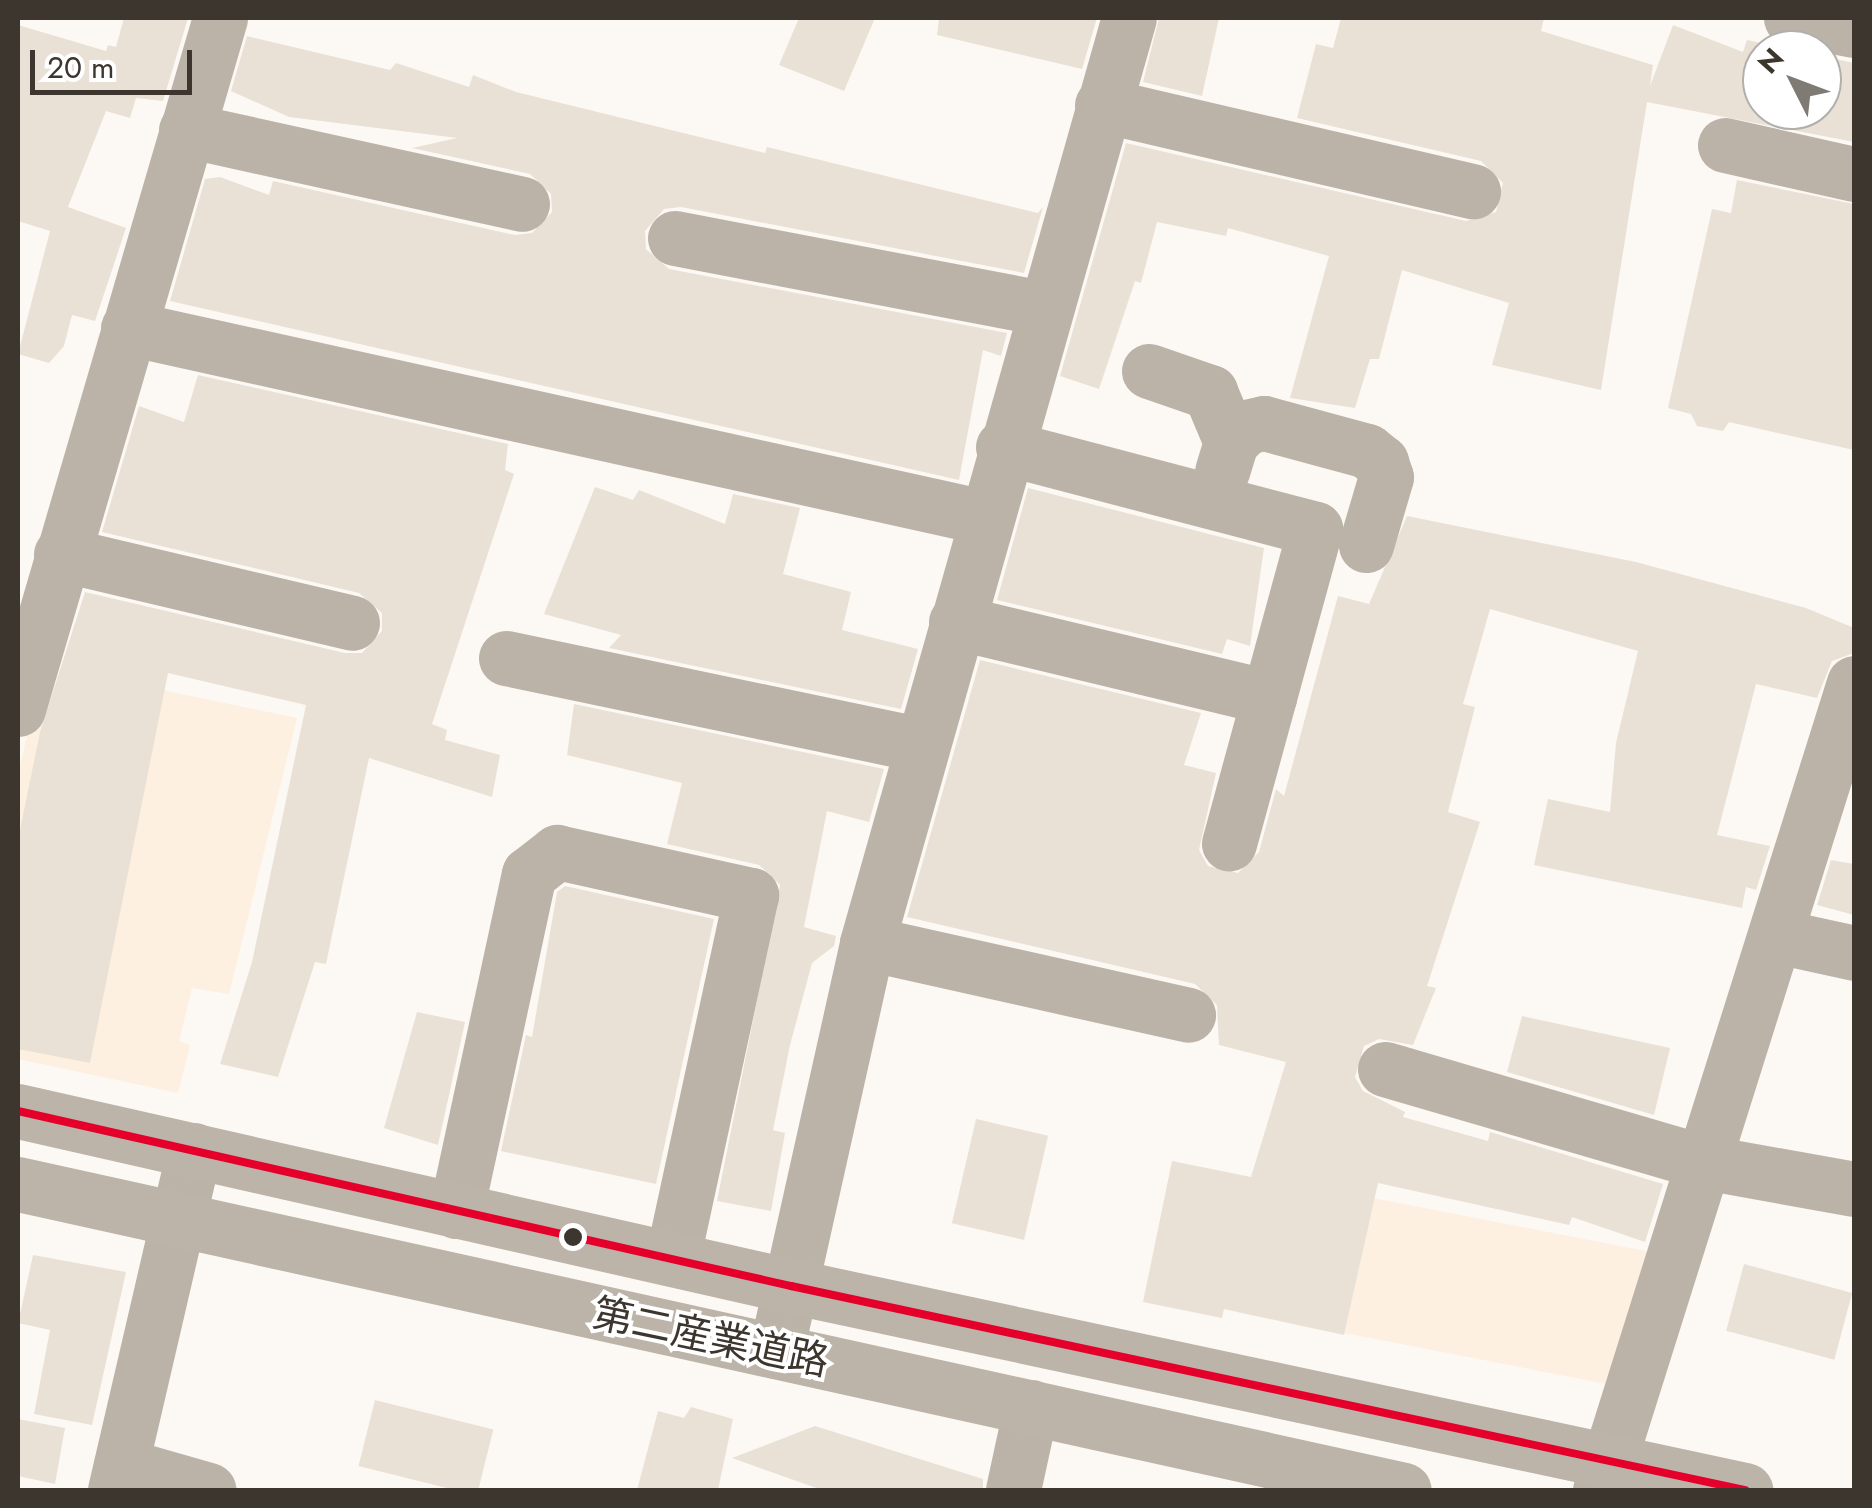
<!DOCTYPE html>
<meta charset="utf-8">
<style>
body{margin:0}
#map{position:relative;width:1872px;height:1508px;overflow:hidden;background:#fcf8f4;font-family:Jost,"Noto Sans JP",sans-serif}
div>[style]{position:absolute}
.built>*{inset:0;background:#fdf0e0;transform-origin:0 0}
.building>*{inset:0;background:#eae1d6;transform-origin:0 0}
.minor>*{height:55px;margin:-27.5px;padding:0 27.5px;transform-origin:27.5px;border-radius:27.5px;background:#bcb3a8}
.major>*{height:55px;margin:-27.5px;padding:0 27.5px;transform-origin:27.5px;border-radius:27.5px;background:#bcb4a8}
.bus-1>*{height:8px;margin:-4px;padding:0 4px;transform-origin:4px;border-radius:4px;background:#e4002b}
.dots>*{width:28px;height:28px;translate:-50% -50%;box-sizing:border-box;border:5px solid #fff;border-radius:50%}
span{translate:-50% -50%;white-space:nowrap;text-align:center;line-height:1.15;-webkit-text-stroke:8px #fff;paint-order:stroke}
.street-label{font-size:40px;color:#3c362e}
.frame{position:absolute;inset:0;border:20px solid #3c362e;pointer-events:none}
.north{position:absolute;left:1742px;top:30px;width:100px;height:100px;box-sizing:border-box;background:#fff;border:2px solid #b1afab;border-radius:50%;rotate:312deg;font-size:28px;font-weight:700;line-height:40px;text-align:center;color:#3c362e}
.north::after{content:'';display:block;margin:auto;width:35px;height:45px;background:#7f7a73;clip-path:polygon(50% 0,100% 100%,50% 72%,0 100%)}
.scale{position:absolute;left:30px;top:50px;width:162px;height:45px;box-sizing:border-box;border:5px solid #3c362e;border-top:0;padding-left:12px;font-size:30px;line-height:35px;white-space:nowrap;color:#3c362e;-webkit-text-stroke:8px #fff;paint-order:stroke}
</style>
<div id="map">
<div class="built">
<div style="clip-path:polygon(66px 670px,297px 718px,229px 994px,192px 988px,179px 1041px,190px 1045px,178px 1093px,18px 1059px,18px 773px,34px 707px,55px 709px)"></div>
<div style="left:1265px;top:1177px;width:398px;height:138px;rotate:11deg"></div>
</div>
<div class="building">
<div style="clip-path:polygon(124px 18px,188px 18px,163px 101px,136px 98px,130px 118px,106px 111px,68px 207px,126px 228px,95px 321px,72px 315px,64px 346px,49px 363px,18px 354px,50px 231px,18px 221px,18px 25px,106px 51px,108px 45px,116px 47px)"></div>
<div style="clip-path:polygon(799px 18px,875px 18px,844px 91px,779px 65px)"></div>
<div style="clip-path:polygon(939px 18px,1097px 18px,1082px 69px,937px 35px)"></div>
<div style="clip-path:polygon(1159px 18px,1219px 18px,1202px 96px,1143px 82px)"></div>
<div style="clip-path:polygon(1341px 18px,1544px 18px,1541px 31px,1653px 65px,1650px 86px,1673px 25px,1743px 52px,1747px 40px,1792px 50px,1762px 50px,1762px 110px,1822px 110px,1822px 56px,1854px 63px,1854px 142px,1647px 102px,1601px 390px,1492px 365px,1509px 303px,1402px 270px,1379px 359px,1370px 359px,1355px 408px,1290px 398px,1329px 256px,1228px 228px,1226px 236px,1157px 222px,1141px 283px,1135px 281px,1099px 389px,1060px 376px,1126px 143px,1466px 221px,1496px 212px,1503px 183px,1481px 161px,1297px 118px,1316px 44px,1333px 48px)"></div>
<div style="clip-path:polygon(247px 36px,390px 70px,396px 63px,469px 87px,473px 75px,516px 92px,765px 153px,767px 147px,1038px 213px,1043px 207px,1024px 273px,681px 207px,664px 209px,645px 231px,646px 249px,669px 269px,1007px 333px,1001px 356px,983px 350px,959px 480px,170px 301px,205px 179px,220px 177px,269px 195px,273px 181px,515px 235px,532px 233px,552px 212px,551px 194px,530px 174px,412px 148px,457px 138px,289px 117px,231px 91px)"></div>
<div style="clip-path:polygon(1737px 180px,1854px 204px,1854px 450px,1729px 422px,1723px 431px,1697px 426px,1691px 414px,1668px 408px,1712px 209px,1731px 213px)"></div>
<div style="clip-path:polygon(198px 375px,508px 444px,505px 470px,514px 474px,432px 724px,447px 730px,445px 740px,500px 755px,492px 797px,369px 758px,326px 964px,315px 962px,278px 1077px,220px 1064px,252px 962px,306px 705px,168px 673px,90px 1063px,18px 1049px,18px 840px,40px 732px,85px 592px,345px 653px,362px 653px,382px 631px,382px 613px,359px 593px,102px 532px,139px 406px,184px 422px)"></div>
<div style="clip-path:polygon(595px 487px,633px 500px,639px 490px,725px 524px,733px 494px,800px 508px,783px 574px,851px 592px,842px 630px,918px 649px,901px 709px,609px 648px,621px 635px,544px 614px)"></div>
<div style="clip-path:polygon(1028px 488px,1264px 548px,1250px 646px,1227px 639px,1222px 654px,997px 600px)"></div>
<div style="clip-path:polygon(1407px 516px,1636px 562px,1806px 608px,1854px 628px,1854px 653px,1832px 661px,1817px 698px,1756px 684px,1717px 835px,1770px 846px,1756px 890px,1746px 887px,1742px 908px,1534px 865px,1548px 799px,1610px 812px,1616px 743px,1638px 651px,1490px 609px,1463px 704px,1475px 707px,1448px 812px,1480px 822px,1427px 986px,1436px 988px,1413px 1045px,1379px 1039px,1364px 1046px,1355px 1077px,1363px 1091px,1405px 1112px,1403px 1117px,1488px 1141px,1490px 1132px,1663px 1184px,1645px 1242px,1572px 1217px,1569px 1225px,1378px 1183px,1344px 1335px,1224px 1309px,1222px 1318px,1143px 1302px,1172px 1161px,1251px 1177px,1286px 1062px,1219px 1045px,1217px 1005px,1195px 984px,907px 917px,980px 660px,1201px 713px,1184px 765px,1216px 773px,1199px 850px,1208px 866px,1238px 873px,1259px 852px,1276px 789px,1284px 796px,1338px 596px,1369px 604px)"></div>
<div style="clip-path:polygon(574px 704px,884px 769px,869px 822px,827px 811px,804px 927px,836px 936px,834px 946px,812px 963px,790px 1045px,773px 1130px,785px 1133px,771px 1211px,717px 1201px,780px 885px,759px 865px,667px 844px,682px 783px,567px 755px)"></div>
<div style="clip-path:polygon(1831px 860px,1854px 864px,1854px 915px,1817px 905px)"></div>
<div style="clip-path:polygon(565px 886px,714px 919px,656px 1184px,501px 1151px,526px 1035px,532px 1037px,557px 892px)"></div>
<div style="clip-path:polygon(417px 1012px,465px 1022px,438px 1145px,384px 1128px)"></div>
<div style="clip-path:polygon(1522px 1016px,1670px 1048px,1654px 1115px,1507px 1072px)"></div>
<div style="left:976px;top:1119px;width:74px;height:107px;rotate:13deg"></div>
<div style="clip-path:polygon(33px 1255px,126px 1272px,92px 1425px,34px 1414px,50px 1330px,18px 1323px)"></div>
<div style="left:1744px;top:1264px;width:112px;height:69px;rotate:15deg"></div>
<div style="left:375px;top:1400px;width:122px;height:68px;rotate:14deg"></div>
<div style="clip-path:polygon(691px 1407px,733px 1419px,718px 1490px,637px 1490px,658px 1411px,684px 1418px)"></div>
<div style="clip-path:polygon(18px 1419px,65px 1428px,55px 1484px,18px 1476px)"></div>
<div style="clip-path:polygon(815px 1426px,983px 1479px,983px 1490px,822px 1490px,732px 1458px)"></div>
</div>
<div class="minor">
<div style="left:1791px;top:18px;width:64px;rotate:10.8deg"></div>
<div style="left:1102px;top:105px;width:381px;rotate:13.1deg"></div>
<div style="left:186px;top:130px;width:344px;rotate:12.4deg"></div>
<div style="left:1725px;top:145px;width:132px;rotate:12.7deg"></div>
<div style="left:675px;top:238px;width:374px;rotate:10.8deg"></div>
<div style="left:128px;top:328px;width:877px;rotate:12.45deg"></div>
<div style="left:1149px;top:371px;width:65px;rotate:19deg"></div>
<div style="left:1210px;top:392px;width:54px;rotate:67.2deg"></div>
<div style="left:1231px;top:442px;width:30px;rotate:107deg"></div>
<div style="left:1231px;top:442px;width:21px;rotate:-45deg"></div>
<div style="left:1246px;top:427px;width:18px;rotate:-13deg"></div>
<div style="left:1264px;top:423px;width:107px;rotate:15.2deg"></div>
<div style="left:1367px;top:451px;width:18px;rotate:38deg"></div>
<div style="left:1381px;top:462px;width:16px;rotate:72deg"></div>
<div style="left:1386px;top:477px;width:71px;rotate:106.4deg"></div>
<div style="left:1003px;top:447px;width:323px;rotate:14.7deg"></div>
<div style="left:1315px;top:529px;width:326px;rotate:105.3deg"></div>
<div style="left:61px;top:554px;width:299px;rotate:13.3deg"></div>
<div style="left:956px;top:622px;width:322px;rotate:13.5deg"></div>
<div style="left:506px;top:658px;width:424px;rotate:11.8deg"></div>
<div style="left:18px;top:709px;width:720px;rotate:-73.7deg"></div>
<div style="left:1777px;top:936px;width:79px;rotate:12.4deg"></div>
<div style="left:867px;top:943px;width:329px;rotate:12.6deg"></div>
<div style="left:1385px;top:1069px;width:332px;rotate:16.3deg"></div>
<div style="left:1704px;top:1162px;width:152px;rotate:10.2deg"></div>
<div style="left:456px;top:1211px;width:345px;rotate:-77.8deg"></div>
<div style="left:529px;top:874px;width:36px;rotate:-38deg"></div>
<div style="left:557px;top:852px;width:199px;rotate:12.5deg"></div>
<div style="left:751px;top:895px;width:372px;rotate:102.2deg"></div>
<div style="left:776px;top:1351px;width:418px;rotate:-77.4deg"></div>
<div style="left:867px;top:943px;width:961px;rotate:-74.19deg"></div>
<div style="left:121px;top:1465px;width:91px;rotate:15.9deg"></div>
<div style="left:115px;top:1490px;width:349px;rotate:-76.9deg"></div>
<div style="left:1013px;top:1490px;width:85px;rotate:-77.8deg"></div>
<div style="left:1600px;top:1490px;width:846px;rotate:-72.53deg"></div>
</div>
<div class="major">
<div style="left:18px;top:1111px;width:793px;rotate:12.76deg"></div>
<div style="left:791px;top:1286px;width:976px;rotate:12.07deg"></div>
<div style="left:18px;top:1184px;width:1419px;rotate:12.45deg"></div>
</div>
<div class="bus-1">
<div style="left:18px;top:1111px;width:793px;rotate:12.76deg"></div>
<div style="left:791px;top:1286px;width:976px;rotate:12.07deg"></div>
</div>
<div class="dots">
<div style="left:573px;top:1237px;background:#3c362e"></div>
</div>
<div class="street-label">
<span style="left:711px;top:1337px;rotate:12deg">第二産業道路</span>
</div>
<div class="frame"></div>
<div class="north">N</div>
<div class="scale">20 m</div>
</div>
